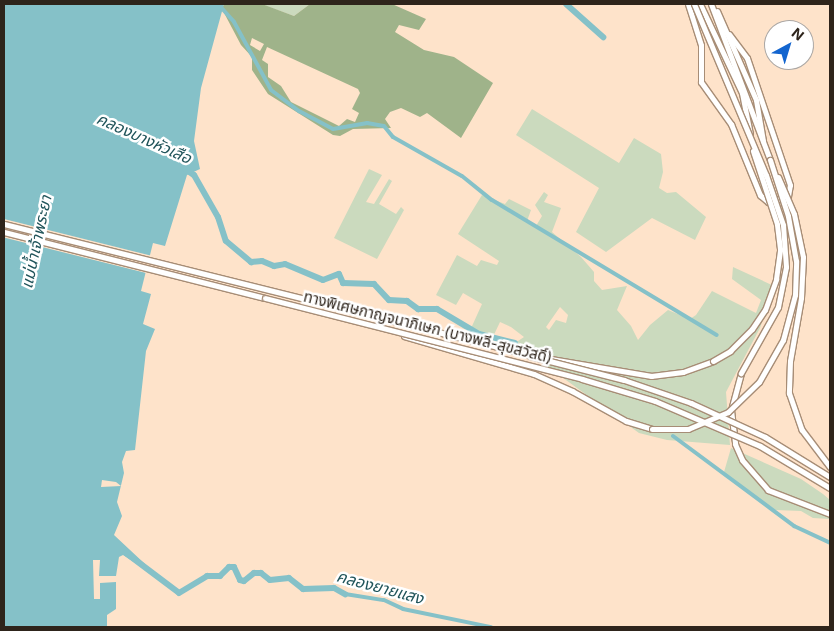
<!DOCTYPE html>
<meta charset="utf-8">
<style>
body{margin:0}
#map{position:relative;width:834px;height:631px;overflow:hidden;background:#fee3ca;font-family:Inter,"Noto Sans Thai",sans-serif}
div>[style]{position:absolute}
.green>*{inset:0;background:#cbdabe}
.forest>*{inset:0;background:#9fb38a}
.water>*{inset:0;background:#85c1c8}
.pier>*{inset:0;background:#fee3ca;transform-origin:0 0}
.canal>*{height:4px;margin:-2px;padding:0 2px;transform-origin:2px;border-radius:2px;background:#85c1c8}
.river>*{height:6px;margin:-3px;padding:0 3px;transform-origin:3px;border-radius:3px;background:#85c1c8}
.roads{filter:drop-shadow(1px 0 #a78d76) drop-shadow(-1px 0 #a78d76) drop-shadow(0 1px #a78d76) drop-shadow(0 -1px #a78d76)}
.highway>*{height:5px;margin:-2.5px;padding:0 2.5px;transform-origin:2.5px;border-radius:2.5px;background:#fff}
.bridges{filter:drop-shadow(1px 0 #a78d76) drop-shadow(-1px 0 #a78d76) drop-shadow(0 1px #a78d76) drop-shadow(0 -1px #a78d76)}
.highway-bridge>*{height:5px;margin:-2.5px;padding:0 2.5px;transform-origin:2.5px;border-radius:2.5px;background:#fff}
span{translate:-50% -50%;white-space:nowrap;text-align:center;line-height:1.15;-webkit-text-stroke:5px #fff;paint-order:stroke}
.street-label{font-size:15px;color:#2e241b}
.water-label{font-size:16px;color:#20545a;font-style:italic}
.frame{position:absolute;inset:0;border:5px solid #2e241b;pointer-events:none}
.north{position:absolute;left:764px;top:20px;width:50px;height:50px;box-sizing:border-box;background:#fff;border:1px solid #aba7a4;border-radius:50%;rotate:39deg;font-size:14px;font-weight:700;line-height:20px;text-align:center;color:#2e241b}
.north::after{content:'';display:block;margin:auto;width:18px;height:22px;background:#1365cf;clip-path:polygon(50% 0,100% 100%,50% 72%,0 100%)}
</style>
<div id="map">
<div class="green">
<div style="clip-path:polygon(261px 4px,310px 4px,294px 16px)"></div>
<div style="clip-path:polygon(532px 109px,619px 163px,634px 138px,661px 154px,663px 172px,659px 188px,667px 193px,676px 192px,706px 217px,695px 240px,652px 218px,606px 252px,576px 232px,599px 188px,516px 135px)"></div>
<div style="clip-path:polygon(369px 169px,382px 175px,366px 202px,374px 204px,389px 179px,392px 181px,379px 204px,396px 214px,401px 207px,404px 210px,377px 259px,334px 238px)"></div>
<div style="clip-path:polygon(evenodd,544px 192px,548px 195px,544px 202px,561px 208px,552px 232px,581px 257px,594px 272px,594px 281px,602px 290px,627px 286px,617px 310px,631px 326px,638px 340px,650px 325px,668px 310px,690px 319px,696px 315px,712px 291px,756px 313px,761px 300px,732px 279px,733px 267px,774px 286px,760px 328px,726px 392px,730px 445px,667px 440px,639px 433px,515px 343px,524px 337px,511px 327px,500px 322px,491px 341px,468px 335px,482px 304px,463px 293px,456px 305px,436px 295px,457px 255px,477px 266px,481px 260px,497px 265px,499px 261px,458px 234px,482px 195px,505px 204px,509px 199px,531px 210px,527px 221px,536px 226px,542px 216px,535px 205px,544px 192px,560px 307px,568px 315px,566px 323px,556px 320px,549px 330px,546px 327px,560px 307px)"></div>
<div style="clip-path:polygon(731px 448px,801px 479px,823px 494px,830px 500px,830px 519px,813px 518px,801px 511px,775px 510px,742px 489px,724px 472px)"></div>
</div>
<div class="forest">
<div style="clip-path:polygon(evenodd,224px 4px,262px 4px,294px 16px,310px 4px,392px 4px,426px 19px,419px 30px,399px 25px,395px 32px,424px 50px,454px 57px,493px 83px,461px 138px,427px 113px,420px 117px,401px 108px,390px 112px,385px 119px,391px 128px,353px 129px,340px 136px,333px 135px,268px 94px,252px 70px,252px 57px,241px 45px,222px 9px,224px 4px,252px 38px,264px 44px,260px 51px,250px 45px,252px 38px,224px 4px,267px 47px,358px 89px,360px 93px,352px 109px,359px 113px,355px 122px,347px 119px,339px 126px,291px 102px,281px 86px,268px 77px,268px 64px,262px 60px,267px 47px)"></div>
</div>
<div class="water">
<div style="clip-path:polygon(4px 4px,224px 4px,201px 88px,194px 141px,200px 169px,187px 175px,165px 246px,153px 243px,141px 291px,151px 294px,143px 324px,155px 329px,146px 351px,135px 450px,126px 451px,122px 462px,124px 473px,117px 502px,122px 516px,114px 535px,145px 564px,143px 568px,123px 555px,119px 557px,116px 576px,99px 576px,100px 560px,93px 560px,94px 599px,100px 599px,100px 583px,116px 582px,116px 609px,107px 615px,107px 627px,4px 627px)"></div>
</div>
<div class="pier">
<div style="left:4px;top:219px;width:153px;height:18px;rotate:14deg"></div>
<div style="clip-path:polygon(102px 480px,116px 482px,121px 486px,101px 487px)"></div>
</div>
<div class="canal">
<div style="left:218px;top:4px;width:24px;rotate:48deg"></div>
<div style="left:234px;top:22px;width:77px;rotate:61.4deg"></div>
<div style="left:271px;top:90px;width:35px;rotate:37deg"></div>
<div style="left:299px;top:111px;width:38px;rotate:28deg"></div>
<div style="left:333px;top:129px;width:35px;rotate:-10deg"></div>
<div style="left:367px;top:123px;width:17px;rotate:10deg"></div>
<div style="left:384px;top:126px;width:14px;rotate:51deg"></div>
<div style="left:393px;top:137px;width:79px;rotate:29.5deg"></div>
<div style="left:462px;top:176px;width:38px;rotate:39deg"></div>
<div style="left:492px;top:200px;width:262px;rotate:31deg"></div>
<div style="left:673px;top:436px;width:151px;rotate:36.6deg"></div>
<div style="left:794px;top:526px;width:40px;rotate:25deg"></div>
<div style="left:345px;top:594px;width:39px;rotate:9deg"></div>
<div style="left:384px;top:600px;width:21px;rotate:25deg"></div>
<div style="left:403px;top:609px;width:90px;rotate:11.6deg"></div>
</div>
<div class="river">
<div style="left:566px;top:4px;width:50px;rotate:41.7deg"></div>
<div style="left:185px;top:169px;width:11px;rotate:34deg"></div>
<div style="left:194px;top:175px;width:48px;rotate:60.3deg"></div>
<div style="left:218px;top:217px;width:25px;rotate:72deg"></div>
<div style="left:226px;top:241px;width:33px;rotate:40deg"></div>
<div style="left:251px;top:262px;width:11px;rotate:-5deg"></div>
<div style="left:262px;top:261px;width:13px;rotate:23deg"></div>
<div style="left:274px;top:266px;width:11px;rotate:-10deg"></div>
<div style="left:285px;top:264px;width:41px;rotate:22.8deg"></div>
<div style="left:323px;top:280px;width:17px;rotate:-21deg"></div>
<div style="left:339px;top:274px;width:10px;rotate:66deg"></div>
<div style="left:343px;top:283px;width:31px;rotate:2deg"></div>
<div style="left:374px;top:284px;width:22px;rotate:47deg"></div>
<div style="left:389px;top:300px;width:18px;rotate:3deg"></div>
<div style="left:407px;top:301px;width:14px;rotate:36deg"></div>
<div style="left:418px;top:309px;width:19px"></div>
<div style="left:437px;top:309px;width:49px;rotate:30.8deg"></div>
<div style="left:479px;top:334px;width:37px;rotate:14deg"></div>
<div style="left:126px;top:553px;width:66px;rotate:37deg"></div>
<div style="left:179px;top:593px;width:33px;rotate:-31deg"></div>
<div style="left:207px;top:576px;width:13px"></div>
<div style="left:220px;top:576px;width:13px;rotate:-45deg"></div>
<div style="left:229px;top:567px;width:5px"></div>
<div style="left:234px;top:567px;width:14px;rotate:65deg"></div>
<div style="left:240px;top:580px;width:4px;rotate:14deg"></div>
<div style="left:244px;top:581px;width:13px;rotate:-39deg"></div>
<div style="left:254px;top:573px;width:7px"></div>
<div style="left:261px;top:573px;width:11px;rotate:38deg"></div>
<div style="left:270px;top:580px;width:19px;rotate:-6deg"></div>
<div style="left:289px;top:578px;width:18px;rotate:38deg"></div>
<div style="left:303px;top:589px;width:31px;rotate:-2deg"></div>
<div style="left:334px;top:588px;width:13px;rotate:29deg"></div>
</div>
<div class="roads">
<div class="highway">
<div style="left:688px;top:4px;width:43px;rotate:72.4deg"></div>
<div style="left:701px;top:45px;width:37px;rotate:90deg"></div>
<div style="left:701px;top:82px;width:52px;rotate:54.5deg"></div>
<div style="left:731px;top:124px;width:77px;rotate:67.8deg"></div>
<div style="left:760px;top:195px;width:11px;rotate:41deg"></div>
<div style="left:768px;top:202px;width:21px;rotate:-17deg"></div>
<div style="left:788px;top:196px;width:11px;rotate:-80deg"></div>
<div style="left:790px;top:185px;width:134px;rotate:-108.7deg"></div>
<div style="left:747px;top:58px;width:30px;rotate:-127deg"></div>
<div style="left:700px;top:4px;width:98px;rotate:64.7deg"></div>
<div style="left:742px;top:93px;width:42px;rotate:79deg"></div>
<div style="left:711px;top:4px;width:167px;rotate:69.3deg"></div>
<div style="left:717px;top:11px;width:97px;rotate:66.3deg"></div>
<div style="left:756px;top:100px;width:42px;rotate:80.3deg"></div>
<div style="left:4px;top:224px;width:546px;rotate:13.99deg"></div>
<div style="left:4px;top:232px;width:269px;rotate:14.2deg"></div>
<div style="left:404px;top:336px;width:135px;rotate:16.3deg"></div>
<div style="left:534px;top:374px;width:42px;rotate:24.1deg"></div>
<div style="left:572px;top:391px;width:62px;rotate:29.1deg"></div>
<div style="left:626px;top:421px;width:27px;rotate:17deg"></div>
<div style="left:545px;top:358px;width:108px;rotate:9.6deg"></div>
<div style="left:651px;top:376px;width:32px;rotate:-7deg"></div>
<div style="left:683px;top:372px;width:32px;rotate:-20deg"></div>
<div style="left:741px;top:373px;width:38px;rotate:105deg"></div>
<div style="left:731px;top:410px;width:34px;rotate:83deg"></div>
<div style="left:735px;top:444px;width:17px;rotate:66deg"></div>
<div style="left:742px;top:460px;width:40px;rotate:49deg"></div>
<div style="left:768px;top:490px;width:66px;rotate:21.2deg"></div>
</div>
</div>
<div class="bridges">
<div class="highway-bridge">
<div style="left:694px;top:4px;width:186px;rotate:67.2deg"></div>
<div style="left:766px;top:175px;width:53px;rotate:71.2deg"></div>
<div style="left:783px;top:225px;width:42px;rotate:85.9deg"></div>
<div style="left:786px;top:267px;width:41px;rotate:101.3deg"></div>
<div style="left:778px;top:307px;width:76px;rotate:119.3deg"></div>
<div style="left:778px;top:177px;width:40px;rotate:66.6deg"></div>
<div style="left:794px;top:214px;width:44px;rotate:78.2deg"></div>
<div style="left:803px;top:257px;width:41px;rotate:92.8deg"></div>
<div style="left:801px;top:298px;width:64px;rotate:99.9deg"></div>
<div style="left:790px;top:361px;width:32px;rotate:92deg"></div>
<div style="left:789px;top:393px;width:39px;rotate:71deg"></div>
<div style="left:802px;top:430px;width:46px;rotate:52.9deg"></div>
<div style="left:265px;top:298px;width:327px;rotate:14.3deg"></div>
<div style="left:582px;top:379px;width:76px;rotate:16.8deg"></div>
<div style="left:655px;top:401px;width:114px;rotate:23.2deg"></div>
<div style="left:760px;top:446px;width:82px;rotate:31deg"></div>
<div style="left:530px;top:356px;width:97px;rotate:14.3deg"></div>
<div style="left:624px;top:380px;width:71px;rotate:18.9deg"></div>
<div style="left:691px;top:403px;width:81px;rotate:24.7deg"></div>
<div style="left:765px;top:437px;width:76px;rotate:31.6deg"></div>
<div style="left:713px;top:361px;width:20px;rotate:-30deg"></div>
<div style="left:730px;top:351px;width:31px;rotate:-45deg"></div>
<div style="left:752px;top:329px;width:23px;rotate:-56deg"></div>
<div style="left:765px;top:310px;width:33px;rotate:-70deg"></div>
<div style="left:776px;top:279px;width:30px;rotate:-82deg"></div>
<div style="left:780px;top:249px;width:25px;rotate:-97deg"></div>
<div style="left:777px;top:224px;width:77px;rotate:-108.2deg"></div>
<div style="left:652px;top:429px;width:36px"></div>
<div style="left:688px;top:429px;width:43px;rotate:-23deg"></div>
<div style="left:728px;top:412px;width:43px;rotate:-44.1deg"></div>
<div style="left:759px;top:382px;width:48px;rotate:-60.3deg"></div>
<div style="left:783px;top:340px;width:47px;rotate:-75.1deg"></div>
<div style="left:795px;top:295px;width:34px;rotate:-88deg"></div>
<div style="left:796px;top:261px;width:46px;rotate:-100.1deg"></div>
<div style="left:788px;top:216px;width:59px;rotate:-107.8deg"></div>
</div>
</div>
<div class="street-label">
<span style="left:428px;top:327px;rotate:14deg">ทางพิเศษกาญจนาภิเษก (บางพลี-สุขสวัสดิ์)</span>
</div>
<div class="water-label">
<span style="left:144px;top:138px;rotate:24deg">คลองบางหัวเสือ</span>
<span style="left:36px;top:242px;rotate:-78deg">แม่น้ำเจ้าพระยา</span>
<span style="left:380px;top:587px;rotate:15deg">คลองยายแสง</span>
</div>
<div class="frame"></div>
<div class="north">N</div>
</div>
